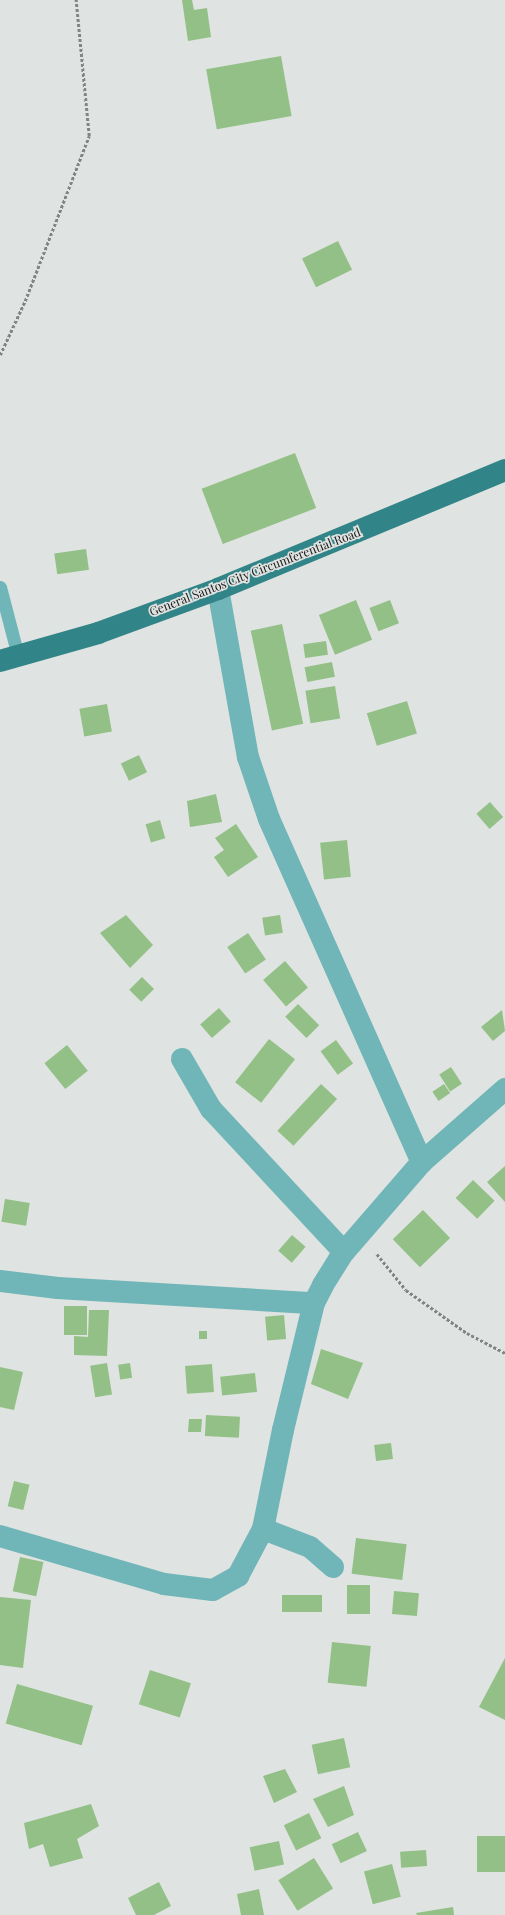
<!DOCTYPE html>
<style>
body{margin:0}
#map{position:relative;width:505px;height:1915px;overflow:hidden;background:#dfe3e1;font-family:"Playfair Display",serif}
div>[style]{position:absolute}
.building>*{inset:0;background:#93c086;transform-origin:0 0}
.path>*{height:2.5px;margin-top:-1.25px;transform-origin:0;background:repeating-linear-gradient(90deg,#818482 0 3px,transparent 0 5px)}
.lane>*{height:13px;margin:-6.5px;padding:0 6.5px;transform-origin:6.5px;border-radius:6.5px;background:#70b5b7}
.street>*{height:22px;margin:-11px;padding:0 11px;transform-origin:11px;border-radius:11px;background:#70b5b7}
.primary>*{height:22px;margin:-11px;padding:0 11px;transform-origin:11px;border-radius:11px;background:#318487}
span{translate:-50% -50%;white-space:nowrap;text-align:center;line-height:1.15;-webkit-text-stroke:3.5px #dfe3e1;paint-order:stroke}
.street-label{font-size:12px;color:#171817}
</style>
<div id="map">
<div class="building">
<div style="clip-path:polygon(182px 0,192px 0,194px 10px,207px 8px,211px 37px,188px 41px)"></div>
<div style="left:281px;top:56px;width:61px;height:76px;rotate:80deg"></div>
<div style="left:338px;top:241px;width:32px;height:40px;rotate:64deg"></div>
<div style="left:295px;top:453px;width:59px;height:100px;rotate:69deg"></div>
<div style="left:86px;top:549px;width:21px;height:32px;rotate:82deg"></div>
<div style="left:356px;top:600px;width:43px;height:40px;rotate:68deg"></div>
<div style="left:390px;top:600px;width:25px;height:22px;rotate:69deg"></div>
<div style="left:282px;top:624px;width:102px;height:32px;rotate:78deg"></div>
<div style="left:326px;top:641px;width:14px;height:23px;rotate:82deg"></div>
<div style="left:332px;top:662px;width:15px;height:28px;rotate:79deg"></div>
<div style="left:335px;top:686px;width:33px;height:30px;rotate:81deg"></div>
<div style="left:407px;top:701px;width:34px;height:42px;rotate:73deg"></div>
<div style="left:107px;top:704px;width:28px;height:28px;rotate:80deg"></div>
<div style="left:139px;top:755px;width:19px;height:20px;rotate:65deg"></div>
<div style="clip-path:polygon(216px 794px,222px 822px,190px 827px,187px 801px)"></div>
<div style="left:490px;top:802px;width:20px;height:18px;rotate:49deg"></div>
<div style="left:160px;top:820px;width:19px;height:15px;rotate:74deg"></div>
<div style="clip-path:polygon(236px 824px,258px 857px,228px 877px,214px 857px,224px 850px,215px 838px)"></div>
<div style="left:347px;top:840px;width:37px;height:27px;rotate:84deg"></div>
<div style="clip-path:polygon(126px 915px,153px 945px,130px 968px,100px 933px)"></div>
<div style="left:280px;top:915px;width:18px;height:18px;rotate:81deg"></div>
<div style="left:248px;top:933px;width:32px;height:25px;rotate:56deg"></div>
<div style="left:285px;top:961px;width:35px;height:29px;rotate:49deg"></div>
<div style="left:142px;top:977px;width:17px;height:18px;rotate:45deg"></div>
<div style="left:298px;top:1004px;width:30px;height:18px;rotate:45deg"></div>
<div style="left:219px;top:1008px;width:18px;height:25px;rotate:49deg"></div>
<div style="clip-path:polygon(502px 1010px,505px 1031px,493px 1041px,481px 1027px)"></div>
<div style="left:269px;top:1039px;width:33px;height:55px;rotate:38deg"></div>
<div style="left:336px;top:1040px;width:29px;height:19px;rotate:54deg"></div>
<div style="left:67px;top:1045px;width:33px;height:29px;rotate:51deg"></div>
<div style="left:451px;top:1067px;width:20px;height:14px;rotate:57deg"></div>
<div style="left:321px;top:1084px;width:22px;height:64px;rotate:43deg"></div>
<div style="left:444px;top:1084px;width:11px;height:14px;rotate:56deg"></div>
<div style="clip-path:polygon(505px 1166px,505px 1202px,487px 1182px)"></div>
<div style="left:473px;top:1180px;width:30px;height:25px;rotate:44deg"></div>
<div style="left:5px;top:1199px;width:25px;height:23px;rotate:9deg"></div>
<div style="left:423px;top:1210px;width:39px;height:42px;rotate:46deg"></div>
<div style="left:292px;top:1235px;width:18px;height:21px;rotate:41deg"></div>
<div style="left:64px;top:1306px;width:23px;height:29px"></div>
<div style="clip-path:polygon(89px 1310px,109px 1310px,107px 1356px,74px 1355px,74px 1336px,88px 1337px)"></div>
<div style="left:284px;top:1315px;width:24px;height:19px;rotate:85deg"></div>
<div style="left:199px;top:1331px;width:8px;height:8px"></div>
<div style="clip-path:polygon(321px 1349px,363px 1363px,348px 1399px,311px 1384px)"></div>
<div style="left:107px;top:1363px;width:32px;height:17px;rotate:81deg"></div>
<div style="left:130px;top:1363px;width:15px;height:12px;rotate:82deg"></div>
<div style="left:212px;top:1364px;width:28px;height:27px;rotate:86deg"></div>
<div style="clip-path:polygon(0 1367px,23px 1372px,14px 1410px,0 1407px)"></div>
<div style="left:255px;top:1373px;width:19px;height:35px;rotate:84deg"></div>
<div style="left:206px;top:1415px;width:34px;height:21px;rotate:3deg"></div>
<div style="clip-path:polygon(189px 1419px,202px 1419px,201px 1432px,188px 1432px)"></div>
<div style="left:391px;top:1443px;width:16px;height:17px;rotate:83deg"></div>
<div style="left:14px;top:1481px;width:16px;height:26px;rotate:14deg"></div>
<div style="left:356px;top:1538px;width:51px;height:36px;rotate:7deg"></div>
<div style="left:20px;top:1557px;width:24px;height:35px;rotate:12deg"></div>
<div style="left:347px;top:1585px;width:23px;height:29px"></div>
<div style="left:394px;top:1591px;width:25px;height:23px;rotate:5deg"></div>
<div style="left:282px;top:1595px;width:40px;height:17px"></div>
<div style="clip-path:polygon(0 1597px,31px 1600px,23px 1668px,0 1665px)"></div>
<div style="left:332px;top:1642px;width:39px;height:41px;rotate:6deg"></div>
<div style="clip-path:polygon(505px 1658px,505px 1720px,479px 1707px)"></div>
<div style="left:150px;top:1670px;width:43px;height:36px;rotate:18deg"></div>
<div style="left:17px;top:1684px;width:79px;height:41px;rotate:16deg"></div>
<div style="left:344px;top:1738px;width:30px;height:33px;rotate:78deg"></div>
<div style="clip-path:polygon(285px 1769px,297px 1792px,274px 1803px,263px 1776px)"></div>
<div style="clip-path:polygon(344px 1786px,354px 1815px,328px 1827px,313px 1799px)"></div>
<div style="clip-path:polygon(91px 1804px,99px 1826px,77px 1839px,83px 1858px,50px 1867px,43px 1844px,29px 1849px,24px 1823px)"></div>
<div style="left:309px;top:1813px;width:28px;height:28px;rotate:64deg"></div>
<div style="left:358px;top:1832px;width:21px;height:29px;rotate:65deg"></div>
<div style="left:505px;top:1836px;width:36px;height:28px;rotate:90deg"></div>
<div style="left:279px;top:1841px;width:24px;height:30px;rotate:78deg"></div>
<div style="left:426px;top:1850px;width:16px;height:26px;rotate:86deg"></div>
<div style="left:314px;top:1858px;width:36px;height:42px;rotate:58deg"></div>
<div style="left:392px;top:1864px;width:34px;height:29px;rotate:75deg"></div>
<div style="clip-path:polygon(159px 1882px,171px 1906px,154px 1915px,136px 1915px,128px 1898px)"></div>
<div style="clip-path:polygon(259px 1889px,264px 1915px,241px 1915px,237px 1894px)"></div>
<div style="clip-path:polygon(453px 1907px,454px 1915px,417px 1915px,416px 1913px)"></div>
</div>
<div class="path">
<div style="left:0;top:355px;width:60px;rotate:-65.2deg"></div>
<div style="left:25px;top:301px;width:177px;rotate:-68.8deg"></div>
<div style="left:89px;top:136px;width:137px;rotate:-95.5deg"></div>
<div style="left:377px;top:1254px;width:46px;rotate:51.1deg"></div>
<div style="left:406px;top:1290px;width:75px;rotate:35.2deg"></div>
<div style="left:467px;top:1333px;width:43px;rotate:27.8deg"></div>
</div>
<div class="lane">
<div style="left:0;top:587px;width:71px;rotate:75.4deg"></div>
</div>
<div class="street">
<div style="left:218px;top:589px;width:171px;rotate:79.9deg"></div>
<div style="left:248px;top:757px;width:65px;rotate:71.3deg"></div>
<div style="left:269px;top:819px;width:376px;rotate:66deg"></div>
<div style="left:422px;top:1162px;width:111px;rotate:-41.3deg"></div>
<div style="left:182px;top:1059px;width:58px;rotate:59.9deg"></div>
<div style="left:211px;top:1109px;width:195px;rotate:47.1deg"></div>
<div style="left:0;top:1281px;width:58px;rotate:6.9deg"></div>
<div style="left:58px;top:1288px;width:256px;rotate:3.4deg"></div>
<div style="left:0;top:1536px;width:171px;rotate:16.3deg"></div>
<div style="left:164px;top:1584px;width:49px;rotate:7deg"></div>
<div style="left:213px;top:1590px;width:29px;rotate:-29deg"></div>
<div style="left:238px;top:1576px;width:53px;rotate:-62deg"></div>
<div style="left:333px;top:1567px;width:30px;rotate:-139deg"></div>
<div style="left:310px;top:1547px;width:50px;rotate:-159deg"></div>
<div style="left:263px;top:1529px;width:101px;rotate:-78.6deg"></div>
<div style="left:283px;top:1430px;width:131px;rotate:-76.3deg"></div>
<div style="left:314px;top:1303px;width:20px;rotate:-63deg"></div>
<div style="left:323px;top:1285px;width:39px;rotate:-58deg"></div>
<div style="left:344px;top:1252px;width:119px;rotate:-49.1deg"></div>
</div>
<div class="primary">
<div style="left:0;top:661px;width:102px;rotate:-15.9deg"></div>
<div style="left:98px;top:633px;width:128px;rotate:-20.1deg"></div>
<div style="left:218px;top:589px;width:311px;rotate:-22.5deg"></div>
</div>
<div class="street-label">
<span style="left:255px;top:572px;rotate:-21deg">General Santos City Circumferential Road</span>
</div>
</div>
